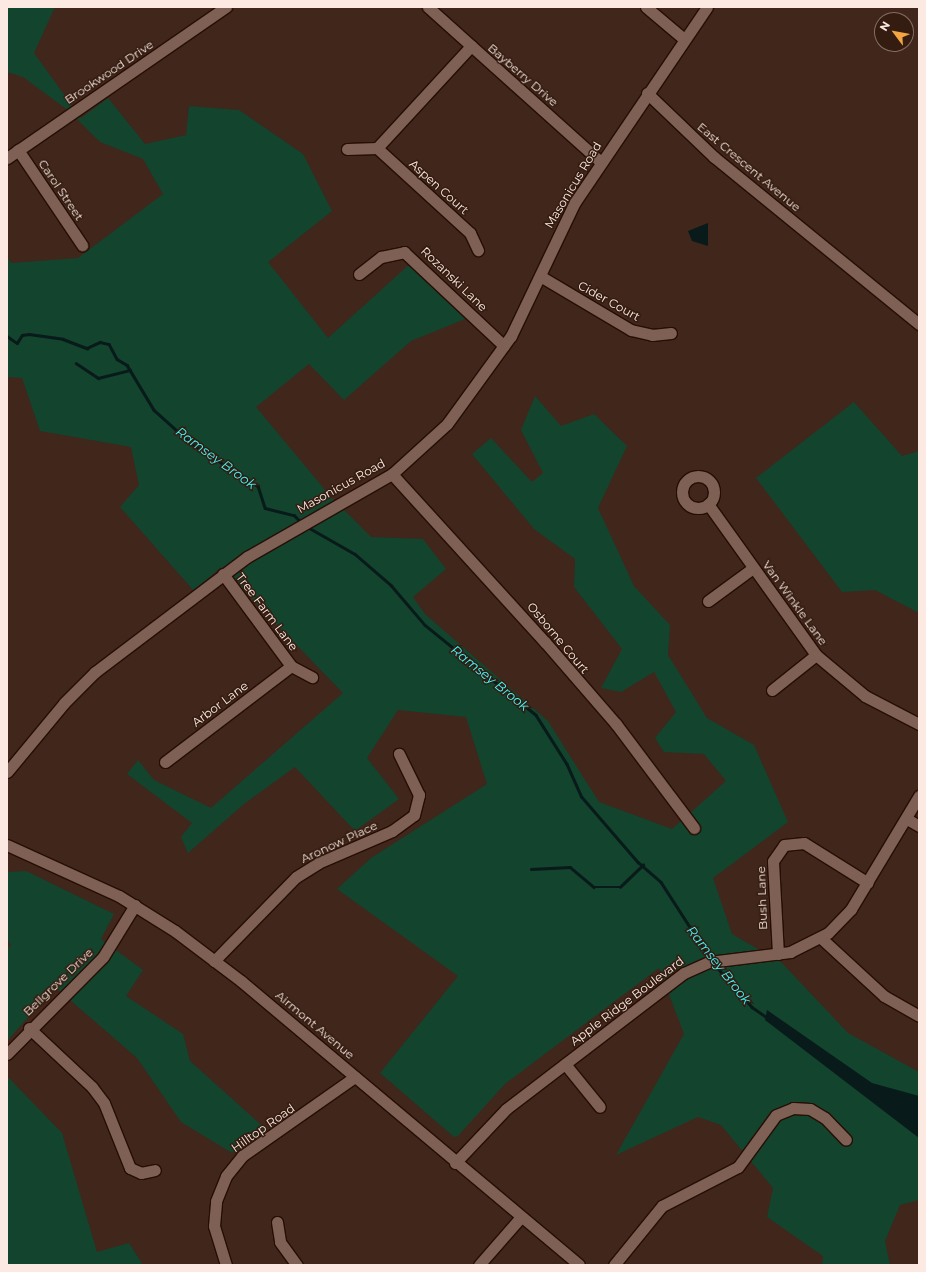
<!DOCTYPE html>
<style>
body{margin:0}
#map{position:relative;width:926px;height:1272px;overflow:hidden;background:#40261b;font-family:Montserrat,sans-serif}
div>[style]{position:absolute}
.green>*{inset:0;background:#13442d}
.water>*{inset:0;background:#091a1a}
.stream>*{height:2.5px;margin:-1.25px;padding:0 1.25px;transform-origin:1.25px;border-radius:1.25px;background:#091a1a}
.roads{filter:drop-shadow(1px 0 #260e05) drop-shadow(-1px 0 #260e05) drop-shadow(0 1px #260e05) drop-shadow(0 -1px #260e05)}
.minor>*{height:11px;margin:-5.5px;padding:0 5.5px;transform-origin:5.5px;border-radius:5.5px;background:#7e6054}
.minor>.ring{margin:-5.5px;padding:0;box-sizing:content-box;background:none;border:11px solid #7e6054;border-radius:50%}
span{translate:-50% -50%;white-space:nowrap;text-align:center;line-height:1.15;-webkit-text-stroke:3px #351c11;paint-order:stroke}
.street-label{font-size:12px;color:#fceae2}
.water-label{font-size:13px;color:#3cfbfd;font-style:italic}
.frame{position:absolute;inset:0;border:8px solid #fceae2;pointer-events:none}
.north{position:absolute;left:874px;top:12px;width:40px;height:40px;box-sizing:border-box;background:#351c11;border:1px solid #856e65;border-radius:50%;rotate:302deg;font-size:11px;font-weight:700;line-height:16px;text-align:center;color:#fceae2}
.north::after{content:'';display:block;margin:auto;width:14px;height:18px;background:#f2a541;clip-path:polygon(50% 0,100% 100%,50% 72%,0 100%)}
</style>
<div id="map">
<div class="green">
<div style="clip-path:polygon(7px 7px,55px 7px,34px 53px,81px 118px,108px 98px,145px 144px,186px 135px,189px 106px,239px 110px,303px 154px,332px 211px,268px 262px,328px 338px,411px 263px,465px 319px,411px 341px,344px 400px,309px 364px,256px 407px,331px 497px,371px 537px,423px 539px,446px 569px,413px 597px,425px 614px,548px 721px,599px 802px,672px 829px,726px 781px,704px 754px,664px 752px,655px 738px,676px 712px,654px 672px,621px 692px,601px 688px,622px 649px,574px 587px,575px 559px,534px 529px,472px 454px,491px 438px,532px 482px,543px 473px,521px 430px,535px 396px,561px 426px,594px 414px,627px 446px,598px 508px,634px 586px,670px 625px,668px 655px,707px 718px,754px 745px,788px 822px,713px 878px,732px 934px,782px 963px,848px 1033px,919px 1072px,919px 1200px,900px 1205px,885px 1241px,890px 1265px,822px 1265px,823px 1256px,767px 1217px,773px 1188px,721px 1125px,698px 1117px,616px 1155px,684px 1034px,659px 968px,505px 1084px,458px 1136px,454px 1137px,380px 1073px,458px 976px,337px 889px,371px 858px,487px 784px,466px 717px,398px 710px,367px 758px,399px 799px,355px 831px,295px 767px,244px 804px,188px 853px,181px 837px,192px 823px,127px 774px,138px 760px,154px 780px,211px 808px,343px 693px,221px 567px,194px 591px,120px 507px,139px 485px,131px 447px,40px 431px,22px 378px,7px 377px,7px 256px,11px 263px,78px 258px,163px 194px,143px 159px,100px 142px,69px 111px,23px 77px,7px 72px)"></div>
<div style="clip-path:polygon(854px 402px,902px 456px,919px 451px,919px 613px,875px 590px,842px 592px,756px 478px)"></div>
<div style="clip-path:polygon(26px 871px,114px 914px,101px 939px,143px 970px,126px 996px,183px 1034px,190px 1061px,268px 1131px,232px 1153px,181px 1122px,137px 1058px,55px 987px,7px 1041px,7px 949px,11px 945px,7px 939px,7px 872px)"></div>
<div style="clip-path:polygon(7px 1076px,62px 1133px,97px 1252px,129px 1243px,143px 1265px,7px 1265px)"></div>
</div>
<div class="water">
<div style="clip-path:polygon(708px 223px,708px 246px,692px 241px,688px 231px)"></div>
<div style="clip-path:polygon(767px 1010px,872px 1083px,919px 1096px,919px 1138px,765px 1020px)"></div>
</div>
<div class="stream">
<div style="left:7px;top:336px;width:12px;rotate:35deg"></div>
<div style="left:17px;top:343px;width:9px;rotate:-58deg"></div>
<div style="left:22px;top:335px;width:7px;rotate:-8deg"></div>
<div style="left:29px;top:334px;width:34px;rotate:8deg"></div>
<div style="left:63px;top:339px;width:26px;rotate:21deg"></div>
<div style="left:87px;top:348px;width:14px;rotate:-25deg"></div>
<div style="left:100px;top:342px;width:9px;rotate:13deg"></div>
<div style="left:109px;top:344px;width:17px;rotate:62deg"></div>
<div style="left:117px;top:359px;width:12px;rotate:31deg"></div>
<div style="left:127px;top:365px;width:52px;rotate:59deg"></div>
<div style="left:154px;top:410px;width:51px;rotate:41.8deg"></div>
<div style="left:192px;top:444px;width:78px;rotate:32.5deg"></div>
<div style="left:258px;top:486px;width:23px;rotate:72deg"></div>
<div style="left:265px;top:508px;width:30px;rotate:14deg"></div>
<div style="left:294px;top:515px;width:10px;rotate:45deg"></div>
<div style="left:76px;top:363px;width:27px;rotate:34deg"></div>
<div style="left:98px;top:378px;width:33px;rotate:-14deg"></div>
<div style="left:306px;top:526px;width:56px;rotate:29.7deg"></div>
<div style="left:355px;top:554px;width:48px;rotate:40.7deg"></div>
<div style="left:391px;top:585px;width:52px;rotate:49.6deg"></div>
<div style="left:425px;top:625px;width:143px;rotate:39deg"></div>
<div style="left:536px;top:715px;width:58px;rotate:57.7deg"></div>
<div style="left:567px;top:764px;width:36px;rotate:66deg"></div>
<div style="left:582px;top:797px;width:86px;rotate:49.3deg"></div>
<div style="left:638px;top:862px;width:30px;rotate:41deg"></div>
<div style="left:661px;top:882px;width:90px;rotate:57.2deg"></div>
<div style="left:531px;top:869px;width:39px;rotate:-3deg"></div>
<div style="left:570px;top:867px;width:31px;rotate:40deg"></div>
<div style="left:594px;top:887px;width:26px"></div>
<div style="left:620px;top:887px;width:32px;rotate:-44deg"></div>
<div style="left:715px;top:965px;width:56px;rotate:48.6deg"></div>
<div style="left:752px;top:1007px;width:19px;rotate:35deg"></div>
</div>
<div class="roads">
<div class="minor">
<div style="left:428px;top:7px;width:232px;rotate:41.9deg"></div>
<div style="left:646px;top:7px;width:50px;rotate:40.1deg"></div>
<div style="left:647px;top:93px;width:93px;rotate:43.7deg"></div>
<div style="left:714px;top:157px;width:264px;rotate:39.2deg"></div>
<div style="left:377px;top:148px;width:126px;rotate:42.4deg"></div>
<div style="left:470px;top:233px;width:19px;rotate:65deg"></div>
<div style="left:347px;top:149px;width:30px;rotate:-2deg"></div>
<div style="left:377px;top:148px;width:139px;rotate:-47.3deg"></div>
<div style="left:18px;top:150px;width:115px;rotate:56deg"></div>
<div style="left:7px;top:158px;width:266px;rotate:-34.6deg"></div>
<div style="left:359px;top:274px;width:28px;rotate:-38deg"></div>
<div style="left:381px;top:257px;width:24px;rotate:-12deg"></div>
<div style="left:404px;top:252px;width:137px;rotate:43.2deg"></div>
<div style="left:540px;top:276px;width:106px;rotate:30.7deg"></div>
<div style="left:631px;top:330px;width:22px;rotate:13deg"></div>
<div style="left:652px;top:335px;width:19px;rotate:-6deg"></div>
<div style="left:392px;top:474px;width:227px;rotate:47.7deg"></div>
<div style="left:545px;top:642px;width:108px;rotate:49.1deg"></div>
<div style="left:616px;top:724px;width:130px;rotate:53.1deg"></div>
<div class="ring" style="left:682px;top:476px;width:21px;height:21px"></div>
<div style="left:708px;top:504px;width:186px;rotate:54.4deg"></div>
<div style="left:816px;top:655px;width:64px;rotate:39.9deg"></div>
<div style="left:865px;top:696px;width:61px;rotate:27.4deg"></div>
<div style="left:223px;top:574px;width:114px;rotate:53.5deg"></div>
<div style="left:291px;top:666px;width:24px;rotate:28deg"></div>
<div style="left:708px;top:601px;width:56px;rotate:-36.3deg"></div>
<div style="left:772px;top:690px;width:56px;rotate:-38.5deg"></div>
<div style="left:165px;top:762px;width:158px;rotate:-37.3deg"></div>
<div style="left:7px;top:772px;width:89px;rotate:-50.4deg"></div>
<div style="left:64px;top:703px;width:44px;rotate:-45deg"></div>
<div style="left:95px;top:672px;width:191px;rotate:-37.1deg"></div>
<div style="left:247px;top:557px;width:167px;rotate:-29.8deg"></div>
<div style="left:392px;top:474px;width:74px;rotate:-42.3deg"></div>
<div style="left:447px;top:424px;width:109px;rotate:-54deg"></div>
<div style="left:511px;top:336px;width:148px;rotate:-64.5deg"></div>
<div style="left:575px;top:202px;width:235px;rotate:-55.9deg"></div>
<div style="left:907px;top:819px;width:14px;rotate:30deg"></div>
<div style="left:7px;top:845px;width:123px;rotate:24.5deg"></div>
<div style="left:119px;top:896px;width:66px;rotate:32deg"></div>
<div style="left:175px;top:931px;width:83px;rotate:37.1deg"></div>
<div style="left:241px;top:981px;width:441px;rotate:40deg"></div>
<div style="left:821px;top:938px;width:86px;rotate:42.6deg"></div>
<div style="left:884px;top:996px;width:40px;rotate:29.7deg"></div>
<div style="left:778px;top:954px;width:93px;rotate:-93.1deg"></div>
<div style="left:773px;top:861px;width:19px;rotate:-55deg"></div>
<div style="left:784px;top:845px;width:20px;rotate:-6deg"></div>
<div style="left:804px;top:843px;width:75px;rotate:32deg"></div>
<div style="left:214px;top:961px;width:117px;rotate:-45.7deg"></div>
<div style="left:296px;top:877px;width:26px;rotate:-32deg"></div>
<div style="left:318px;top:863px;width:81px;rotate:-23.4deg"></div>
<div style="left:392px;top:831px;width:27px;rotate:-36deg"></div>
<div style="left:414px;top:815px;width:21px;rotate:-76deg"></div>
<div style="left:419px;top:795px;width:46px;rotate:-116deg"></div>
<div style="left:29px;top:1028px;width:86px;rotate:43.1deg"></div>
<div style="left:92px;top:1087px;width:20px;rotate:53deg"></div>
<div style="left:104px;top:1103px;width:70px;rotate:68.2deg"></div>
<div style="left:130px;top:1168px;width:12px;rotate:24deg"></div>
<div style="left:141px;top:1173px;width:14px;rotate:-12deg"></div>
<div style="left:7px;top:1054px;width:136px;rotate:-45.3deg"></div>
<div style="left:103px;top:957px;width:61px;rotate:-58.4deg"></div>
<div style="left:565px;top:1064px;width:55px;rotate:50.9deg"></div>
<div style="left:455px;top:1163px;width:74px;rotate:-46.6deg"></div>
<div style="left:506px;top:1109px;width:224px;rotate:-37.4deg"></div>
<div style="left:684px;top:973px;width:27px;rotate:-24deg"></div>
<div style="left:709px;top:962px;width:82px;rotate:-7deg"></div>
<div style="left:790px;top:952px;width:42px;rotate:-26.6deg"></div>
<div style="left:828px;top:933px;width:33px;rotate:-46deg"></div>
<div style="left:851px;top:909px;width:132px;rotate:-59deg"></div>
<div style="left:277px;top:1222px;width:20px;rotate:81deg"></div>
<div style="left:280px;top:1242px;width:29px;rotate:54deg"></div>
<div style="left:226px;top:1265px;width:41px;rotate:-107.1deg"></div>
<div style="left:214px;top:1226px;width:25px;rotate:-85deg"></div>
<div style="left:216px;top:1201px;width:27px;rotate:-68deg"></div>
<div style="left:226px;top:1176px;width:26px;rotate:-51deg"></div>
<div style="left:242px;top:1156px;width:138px;rotate:-35deg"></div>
<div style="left:479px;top:1265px;width:62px;rotate:-48.9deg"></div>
<div style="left:614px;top:1265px;width:76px;rotate:-50.9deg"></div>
<div style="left:662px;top:1206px;width:85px;rotate:-27.2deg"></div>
<div style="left:738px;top:1167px;width:64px;rotate:-53.8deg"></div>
<div style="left:776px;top:1115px;width:18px;rotate:-22deg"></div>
<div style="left:793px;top:1108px;width:17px;rotate:3deg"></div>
<div style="left:810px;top:1109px;width:17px;rotate:31deg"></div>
<div style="left:825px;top:1118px;width:30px;rotate:46deg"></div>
</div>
</div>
<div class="street-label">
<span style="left:109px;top:72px;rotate:-34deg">Brookwood Drive</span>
<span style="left:523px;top:75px;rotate:41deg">Bayberry Drive</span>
<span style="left:749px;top:167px;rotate:40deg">East Crescent Avenue</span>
<span style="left:573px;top:185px;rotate:-59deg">Masonicus Road</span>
<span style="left:439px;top:187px;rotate:42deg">Aspen Court</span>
<span style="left:61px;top:190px;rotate:56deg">Carol Street</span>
<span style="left:454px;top:279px;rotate:44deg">Rozanski Lane</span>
<span style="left:609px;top:301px;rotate:29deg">Cider Court</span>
<span style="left:341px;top:486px;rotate:-29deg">Masonicus Road</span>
<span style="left:795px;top:603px;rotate:54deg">Van Winkle Lane</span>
<span style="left:267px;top:612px;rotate:53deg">Tree Farm Lane</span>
<span style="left:558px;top:638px;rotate:50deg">Osborne Court</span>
<span style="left:220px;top:704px;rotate:-37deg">Arbor Lane</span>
<span style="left:339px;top:842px;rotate:-25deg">Aronow Place</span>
<span style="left:762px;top:898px;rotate:-92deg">Bush Lane</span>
<span style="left:58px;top:982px;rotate:-44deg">Bellgrove Drive</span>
<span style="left:627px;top:1001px;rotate:-37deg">Apple Ridge Boulevard</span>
<span style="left:315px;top:1025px;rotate:40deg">Airmont Avenue</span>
<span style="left:263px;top:1128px;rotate:-35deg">Hilltop Road</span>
</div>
<div class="water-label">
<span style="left:216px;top:458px;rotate:36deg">Ramsey Brook</span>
<span style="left:490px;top:678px;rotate:39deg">Ramsey Brook</span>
<span style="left:719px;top:965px;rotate:52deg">Ramsey Brook</span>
</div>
<div class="frame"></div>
<div class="north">N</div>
</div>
